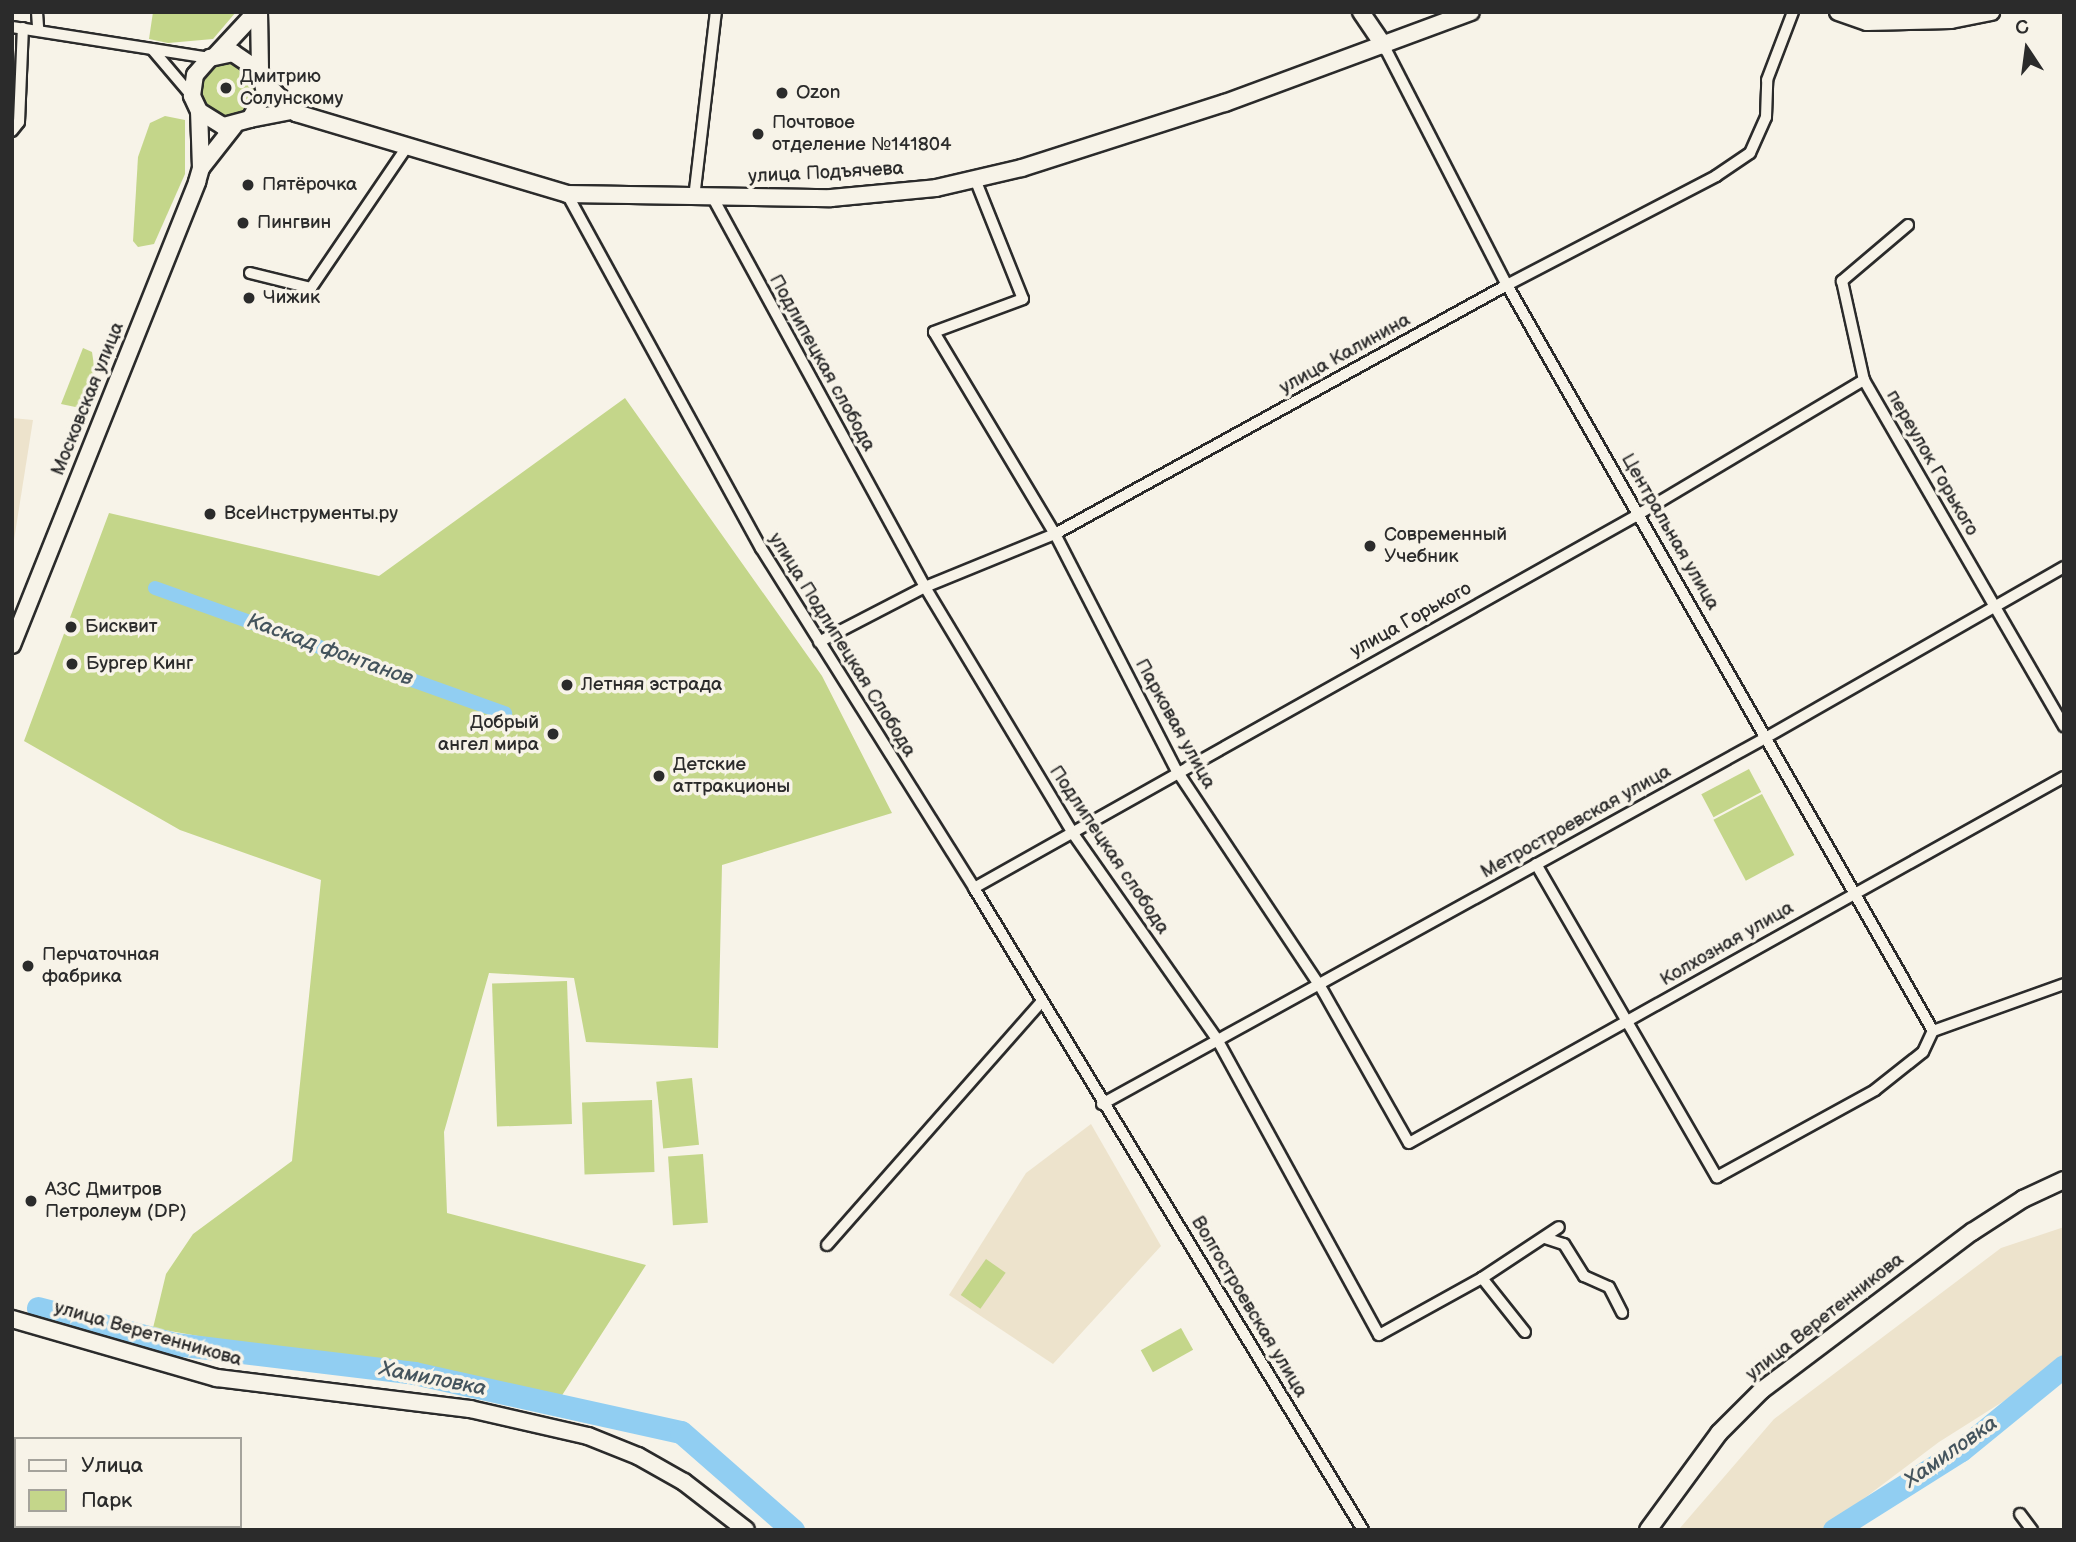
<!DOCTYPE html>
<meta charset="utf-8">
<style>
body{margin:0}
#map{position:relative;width:2076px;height:1542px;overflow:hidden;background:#f7f3e8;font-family:"Balsamiq Sans",sans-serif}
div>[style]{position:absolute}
.built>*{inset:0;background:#ede3cc}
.green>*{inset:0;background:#c4d68a;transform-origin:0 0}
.round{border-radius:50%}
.canal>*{height:14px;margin:-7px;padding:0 7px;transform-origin:7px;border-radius:7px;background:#91cef2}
.river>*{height:23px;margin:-11.5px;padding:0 11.5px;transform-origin:11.5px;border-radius:11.5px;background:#91cef2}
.roads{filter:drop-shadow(2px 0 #2b2b2b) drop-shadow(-2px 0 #2b2b2b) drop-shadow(0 2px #2b2b2b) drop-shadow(0 -2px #2b2b2b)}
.street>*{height:10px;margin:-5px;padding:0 5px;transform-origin:5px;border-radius:5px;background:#f7f3e8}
.secondary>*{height:16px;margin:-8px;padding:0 8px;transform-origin:8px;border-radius:8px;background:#f7f3e8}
.dots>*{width:19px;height:19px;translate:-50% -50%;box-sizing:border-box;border:4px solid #f7f3e8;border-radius:50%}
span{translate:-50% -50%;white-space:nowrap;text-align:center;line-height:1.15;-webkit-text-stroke:7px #f7f3e8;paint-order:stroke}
.poi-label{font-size:19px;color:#2b2b2b}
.left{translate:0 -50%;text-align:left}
.right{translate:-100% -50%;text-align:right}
.street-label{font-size:19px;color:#2b2b2b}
.water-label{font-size:21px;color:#44545d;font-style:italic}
.frame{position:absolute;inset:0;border:14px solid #2b2b2b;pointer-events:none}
.legend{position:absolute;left:14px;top:1437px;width:228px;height:91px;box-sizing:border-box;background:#f7f3e8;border:2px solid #a5a39c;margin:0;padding:9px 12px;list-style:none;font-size:21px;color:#2b2b2b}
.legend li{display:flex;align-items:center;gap:14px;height:35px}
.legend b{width:35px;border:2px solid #a5a39c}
.north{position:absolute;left:1992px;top:14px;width:70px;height:70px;-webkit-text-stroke:5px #f7f3e8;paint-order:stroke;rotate:347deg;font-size:19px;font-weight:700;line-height:28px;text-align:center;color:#2b2b2b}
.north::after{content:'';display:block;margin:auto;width:24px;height:32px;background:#2b2b2b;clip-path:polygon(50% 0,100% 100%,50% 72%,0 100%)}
</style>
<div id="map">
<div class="built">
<div style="clip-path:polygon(12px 418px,33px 420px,14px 540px,12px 540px)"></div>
<div style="clip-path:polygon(1091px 1124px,1161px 1246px,1053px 1364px,949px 1295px,1026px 1173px)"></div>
<div style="clip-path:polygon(2064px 1227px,2064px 1363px,1939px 1442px,1822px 1530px,1680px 1528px,1774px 1419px,2001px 1248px)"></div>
</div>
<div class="green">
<div style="clip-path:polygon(153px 12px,236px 12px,213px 39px,168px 43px,149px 39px)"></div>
<div class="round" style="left:198px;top:60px;width:60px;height:60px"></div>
<div style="clip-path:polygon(165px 116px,185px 120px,185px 174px,154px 244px,138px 247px,133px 241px,138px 157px,150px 123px)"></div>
<div style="clip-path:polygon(83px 348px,92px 352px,97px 386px,85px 409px,61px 404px)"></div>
<div style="clip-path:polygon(625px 398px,822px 676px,892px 813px,722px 865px,718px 1048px,586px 1042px,574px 978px,489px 973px,444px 1132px,447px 1213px,646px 1265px,559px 1400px,153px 1328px,166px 1274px,193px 1234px,292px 1161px,321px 880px,180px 830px,24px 741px,109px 513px,379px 576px)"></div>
<div style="left:1749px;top:769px;width:26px;height:54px;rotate:62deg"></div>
<div style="left:1762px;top:794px;width:69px;height:55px;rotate:62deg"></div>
<div style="left:567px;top:981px;width:143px;height:75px;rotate:88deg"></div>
<div style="left:692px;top:1078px;width:67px;height:36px;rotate:84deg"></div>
<div style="left:652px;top:1100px;width:72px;height:70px;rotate:88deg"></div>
<div style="left:703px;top:1154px;width:69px;height:35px;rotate:86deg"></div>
<div style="left:986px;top:1259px;width:24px;height:44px;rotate:35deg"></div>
<div style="left:1181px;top:1328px;width:25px;height:46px;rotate:61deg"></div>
</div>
<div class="canal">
<div style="left:155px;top:588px;width:372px;rotate:19.7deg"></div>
</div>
<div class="river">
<div style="left:38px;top:1308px;width:142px;rotate:14.7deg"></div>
<div style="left:175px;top:1344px;width:241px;rotate:6.9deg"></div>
<div style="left:414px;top:1373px;width:273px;rotate:12.5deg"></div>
<div style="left:681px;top:1432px;width:149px;rotate:41.2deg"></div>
<div style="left:1834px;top:1530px;width:150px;rotate:-32.2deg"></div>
<div style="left:1961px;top:1450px;width:133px;rotate:-39.2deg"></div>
</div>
<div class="roads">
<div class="street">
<div style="left:37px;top:12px;width:16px;rotate:86deg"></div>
<div style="left:12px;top:27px;width:200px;rotate:8.9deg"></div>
<div style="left:1384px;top:46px;width:269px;rotate:62.8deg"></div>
<div style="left:1507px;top:285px;width:859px;rotate:60.27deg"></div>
<div style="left:152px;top:49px;width:62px;rotate:49.6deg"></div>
<div style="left:12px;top:131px;width:11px;rotate:-52deg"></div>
<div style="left:19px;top:122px;width:94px;rotate:-87.6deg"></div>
<div style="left:975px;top:179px;width:129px;rotate:68.2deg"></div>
<div style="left:1023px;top:299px;width:95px;rotate:159.7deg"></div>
<div style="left:934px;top:332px;width:235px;rotate:59.1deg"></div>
<div style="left:1055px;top:534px;width:267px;rotate:62.8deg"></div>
<div style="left:1177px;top:771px;width:258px;rotate:56.4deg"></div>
<div style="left:1320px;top:986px;width:180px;rotate:60.5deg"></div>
<div style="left:1409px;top:1143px;width:750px;rotate:-29.2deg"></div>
<div style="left:567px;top:194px;width:404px;rotate:61.3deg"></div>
<div style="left:761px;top:548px;width:401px;rotate:57.9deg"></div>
<div style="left:974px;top:888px;width:751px;rotate:58.79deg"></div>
<div style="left:694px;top:198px;width:187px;rotate:-83.3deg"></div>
<div style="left:713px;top:198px;width:443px;rotate:61.4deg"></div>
<div style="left:925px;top:587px;width:289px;rotate:59deg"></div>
<div style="left:1074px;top:835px;width:251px;rotate:55deg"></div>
<div style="left:1218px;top:1041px;width:335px;rotate:61.3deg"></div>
<div style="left:1379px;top:1335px;width:118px;rotate:-29deg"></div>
<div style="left:1482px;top:1278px;width:92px;rotate:-33.5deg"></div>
<div style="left:1908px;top:225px;width:87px;rotate:139.7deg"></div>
<div style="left:1842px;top:281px;width:101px;rotate:77.5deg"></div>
<div style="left:1864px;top:380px;width:400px;rotate:60deg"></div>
<div style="left:250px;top:273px;width:63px;rotate:13.8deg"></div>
<div style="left:311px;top:288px;width:169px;rotate:-55.8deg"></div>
<div style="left:819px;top:642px;width:119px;rotate:-27.4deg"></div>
<div style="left:925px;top:587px;width:140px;rotate:-22.2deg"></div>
<div style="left:1055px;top:534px;width:516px;rotate:-28.85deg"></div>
<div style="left:1507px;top:285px;width:236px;rotate:-27.5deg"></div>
<div style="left:1716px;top:176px;width:41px;rotate:-34.1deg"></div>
<div style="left:1750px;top:153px;width:39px;rotate:-66deg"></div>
<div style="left:1766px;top:117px;width:37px;rotate:-88deg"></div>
<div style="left:1767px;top:80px;width:73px;rotate:-69.1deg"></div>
<div style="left:1536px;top:864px;width:362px;rotate:60deg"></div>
<div style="left:1717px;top:1177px;width:180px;rotate:-28.8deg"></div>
<div style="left:1875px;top:1090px;width:61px;rotate:-38.4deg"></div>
<div style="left:1923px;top:1052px;width:23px;rotate:-65deg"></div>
<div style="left:974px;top:888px;width:763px;rotate:-29.35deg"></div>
<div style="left:1639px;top:514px;width:262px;rotate:-30.8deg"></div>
<div style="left:1933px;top:1031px;width:139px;rotate:-19.7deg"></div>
<div style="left:1102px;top:1104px;width:760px;rotate:-28.89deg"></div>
<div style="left:1767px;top:737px;width:342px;rotate:-29.8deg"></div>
<div style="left:1545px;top:1238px;width:20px;rotate:18deg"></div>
<div style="left:1564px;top:1244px;width:38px;rotate:58deg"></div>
<div style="left:1584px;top:1276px;width:27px;rotate:24deg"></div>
<div style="left:1609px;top:1287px;width:29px;rotate:63deg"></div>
<div style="left:827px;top:1245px;width:325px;rotate:-48.6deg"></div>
<div style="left:1482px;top:1278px;width:69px;rotate:51.5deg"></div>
<div style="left:2020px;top:1514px;width:20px;rotate:53deg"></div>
</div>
<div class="secondary">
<div style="left:259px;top:12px;width:59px;rotate:89deg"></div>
<div style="left:1361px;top:12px;width:41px;rotate:55.9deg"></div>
<div style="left:1838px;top:12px;width:31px;rotate:19deg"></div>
<div style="left:1867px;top:22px;width:84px;rotate:-1.4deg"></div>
<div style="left:1951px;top:20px;width:41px;rotate:-11.3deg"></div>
<div style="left:216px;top:55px;width:59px;rotate:-47.1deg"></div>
<div style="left:264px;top:82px;width:45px;rotate:44.1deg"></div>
<div style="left:296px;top:113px;width:283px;rotate:16.6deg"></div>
<div style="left:567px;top:194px;width:264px;rotate:0.9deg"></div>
<div style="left:831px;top:198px;width:105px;rotate:-5.4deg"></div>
<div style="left:936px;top:188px;width:88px;rotate:-13.1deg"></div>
<div style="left:1022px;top:168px;width:213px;rotate:-17.8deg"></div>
<div style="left:1225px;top:103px;width:262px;rotate:-20.3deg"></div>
<div style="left:250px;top:119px;width:42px;rotate:-11deg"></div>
<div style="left:201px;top:168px;width:53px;rotate:-51.8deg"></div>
<div style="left:12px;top:645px;width:499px;rotate:-68.2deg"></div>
<div style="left:197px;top:182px;width:15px;rotate:-74deg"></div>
<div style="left:201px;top:168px;width:57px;rotate:-92deg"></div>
<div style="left:199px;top:111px;width:17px;rotate:-115deg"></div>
<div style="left:192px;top:96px;width:21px;rotate:-82deg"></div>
<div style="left:195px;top:75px;width:23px;rotate:-49deg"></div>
<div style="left:210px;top:58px;width:24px;rotate:-12deg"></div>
<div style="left:233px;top:53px;width:32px;rotate:34deg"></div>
<div style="left:260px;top:71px;width:23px;rotate:77deg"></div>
<div style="left:265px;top:93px;width:30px;rotate:120deg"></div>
<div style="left:250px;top:119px;width:28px;rotate:165deg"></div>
<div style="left:223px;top:126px;width:28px;rotate:-148deg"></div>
<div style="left:12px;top:1319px;width:213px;rotate:16.1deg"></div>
<div style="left:217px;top:1378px;width:255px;rotate:7deg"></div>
<div style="left:470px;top:1409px;width:121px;rotate:12.9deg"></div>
<div style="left:588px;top:1436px;width:54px;rotate:21.8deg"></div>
<div style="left:638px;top:1456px;width:53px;rotate:29.5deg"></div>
<div style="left:684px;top:1482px;width:78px;rotate:37.7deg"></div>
<div style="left:1648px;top:1530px;width:120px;rotate:-53.8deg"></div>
<div style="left:1719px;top:1433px;width:61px;rotate:-45deg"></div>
<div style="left:1762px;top:1390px;width:263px;rotate:-37deg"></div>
<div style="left:1972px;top:1232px;width:61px;rotate:-32.9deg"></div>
<div style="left:2023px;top:1199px;width:45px;rotate:-24.9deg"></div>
</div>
</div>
<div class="dots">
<div style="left:226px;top:88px;background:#2b2b2b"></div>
<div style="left:782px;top:93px;background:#2b2b2b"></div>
<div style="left:758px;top:134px;background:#2b2b2b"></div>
<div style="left:248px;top:185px;background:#2b2b2b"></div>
<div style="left:243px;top:223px;background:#2b2b2b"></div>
<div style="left:249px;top:298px;background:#2b2b2b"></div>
<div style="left:210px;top:514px;background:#2b2b2b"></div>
<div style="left:1370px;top:546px;background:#2b2b2b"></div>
<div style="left:71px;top:627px;background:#2b2b2b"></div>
<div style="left:72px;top:664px;background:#2b2b2b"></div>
<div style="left:567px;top:685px;background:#2b2b2b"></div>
<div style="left:553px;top:734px;background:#2b2b2b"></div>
<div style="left:659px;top:776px;background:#2b2b2b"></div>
<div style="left:28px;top:966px;background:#2b2b2b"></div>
<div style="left:31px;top:1201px;background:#2b2b2b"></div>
</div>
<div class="poi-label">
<span class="left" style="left:240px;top:88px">Дмитрию<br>Солунскому</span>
<span class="left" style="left:796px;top:93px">Ozon</span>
<span class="left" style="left:772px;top:134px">Почтовое<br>отделение №141804</span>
<span class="left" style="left:262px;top:185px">Пятёрочка</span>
<span class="left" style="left:257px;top:223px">Пингвин</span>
<span class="left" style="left:263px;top:298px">Чижик</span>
<span class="left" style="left:224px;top:514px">ВсеИнструменты.ру</span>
<span class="left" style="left:1384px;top:546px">Современный<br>Учебник</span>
<span class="left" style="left:85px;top:627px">Бисквит</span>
<span class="left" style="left:86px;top:664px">Бургер Кинг</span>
<span class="left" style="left:581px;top:685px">Летняя эстрада</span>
<span class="right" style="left:539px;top:734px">Добрый<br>ангел мира</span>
<span class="left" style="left:673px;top:776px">Детские<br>аттракционы</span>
<span class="left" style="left:42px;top:966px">Перчаточная<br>фабрика</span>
<span class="left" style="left:45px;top:1201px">АЗС Дмитров<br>Петролеум (DP)</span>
</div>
<div class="street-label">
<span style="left:826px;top:173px;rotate:-3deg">улица Подъячева</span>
<span style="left:1345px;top:354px;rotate:-29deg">улица Калинина</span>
<span style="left:822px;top:363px;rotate:61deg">Подлипецкая слобода</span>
<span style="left:88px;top:399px;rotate:-68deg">Московская улица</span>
<span style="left:1932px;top:463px;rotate:60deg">переулок Горького</span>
<span style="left:1670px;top:532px;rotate:60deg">Центральная улица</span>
<span style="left:1411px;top:620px;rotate:-29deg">улица Горького</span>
<span style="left:842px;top:645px;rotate:58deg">улица Подлипецкая Слобода</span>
<span style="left:1175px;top:724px;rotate:61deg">Парковая улица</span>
<span style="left:1576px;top:822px;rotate:-29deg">Метростроевская улица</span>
<span style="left:1109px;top:850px;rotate:56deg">Подлипецкая слобода</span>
<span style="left:1727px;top:944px;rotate:-30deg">Колхозная улица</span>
<span style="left:1249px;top:1307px;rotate:59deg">Волгостроевская улица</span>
<span style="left:1825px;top:1317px;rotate:-38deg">улица Веретенникова</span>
<span style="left:148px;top:1334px;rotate:16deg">улица Веретенникова</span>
</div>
<div class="water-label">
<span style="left:330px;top:650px;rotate:20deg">Каскад фонтанов</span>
<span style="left:433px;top:1379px;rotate:11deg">Хамиловка</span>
<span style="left:1951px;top:1452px;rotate:-35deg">Хамиловка</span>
</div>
<div class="frame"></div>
<ul class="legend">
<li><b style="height:9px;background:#f7f3e8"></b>Улица</li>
<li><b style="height:19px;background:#c4d68a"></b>Парк</li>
</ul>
<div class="north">С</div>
</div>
